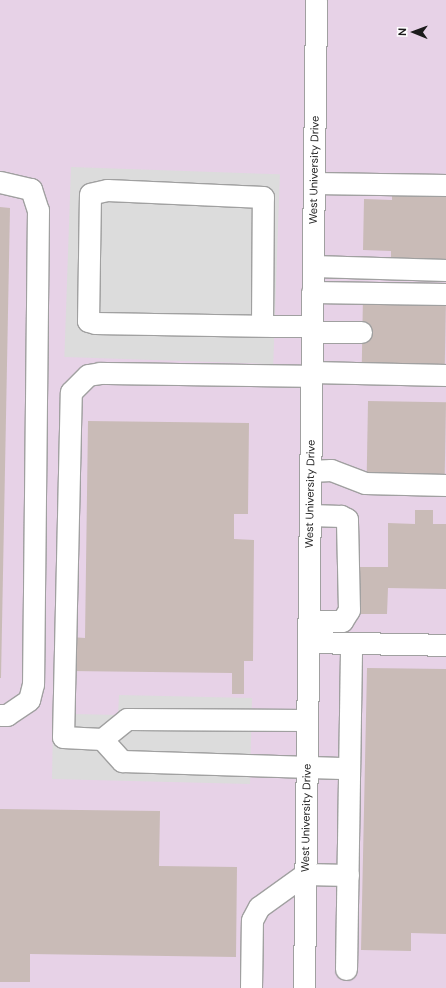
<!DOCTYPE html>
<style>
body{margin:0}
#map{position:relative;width:446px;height:988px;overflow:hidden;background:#eee7e1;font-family:"DM Sans",sans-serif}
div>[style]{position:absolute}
.industrial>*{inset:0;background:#e7d2e7;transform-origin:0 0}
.parking>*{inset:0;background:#dcdcdc;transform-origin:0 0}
.building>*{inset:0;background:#c9bbb7;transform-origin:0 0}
.roads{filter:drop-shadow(1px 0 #a0a0a0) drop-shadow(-1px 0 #a0a0a0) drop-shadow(0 1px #a0a0a0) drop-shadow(0 -1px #a0a0a0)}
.minor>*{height:21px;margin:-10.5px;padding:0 10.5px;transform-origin:10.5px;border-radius:10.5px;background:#fff}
span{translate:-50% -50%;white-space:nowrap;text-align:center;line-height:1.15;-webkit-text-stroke:3px #fff;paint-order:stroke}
.street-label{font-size:11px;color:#1c1c1c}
.north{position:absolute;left:394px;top:12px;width:40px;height:40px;-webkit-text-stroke:3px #fff;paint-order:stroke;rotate:271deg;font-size:11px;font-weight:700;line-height:16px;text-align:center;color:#1c1c1c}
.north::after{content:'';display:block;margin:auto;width:14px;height:18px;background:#1c1c1c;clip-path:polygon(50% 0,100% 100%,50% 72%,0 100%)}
</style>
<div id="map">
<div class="industrial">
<div style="left:0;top:0;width:446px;height:988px"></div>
</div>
<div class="parking">
<div style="left:71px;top:167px;width:209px;height:190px;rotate:2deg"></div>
<div style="clip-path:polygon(54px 670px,74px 671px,73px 714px,118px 715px,119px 695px,252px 698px,250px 784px,52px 779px)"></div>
</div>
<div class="building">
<div style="clip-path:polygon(392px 189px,446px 190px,446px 262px,391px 261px,391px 251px,363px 250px,364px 199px,392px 200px)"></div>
<div style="clip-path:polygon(0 207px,10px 208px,1px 678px,0 678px)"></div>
<div style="left:363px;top:295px;width:83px;height:72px;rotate:1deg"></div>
<div style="left:368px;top:401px;width:78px;height:73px;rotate:1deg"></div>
<div style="clip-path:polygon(88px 421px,249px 423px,248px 514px,234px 514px,234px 539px,254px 540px,253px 661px,244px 661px,244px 694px,232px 694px,232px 673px,70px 671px,71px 637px,85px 638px)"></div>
<div style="clip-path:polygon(415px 510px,433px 510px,433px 524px,446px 524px,446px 589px,388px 588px,387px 614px,357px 614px,357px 567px,388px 567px,388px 523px,415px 524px)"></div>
<div style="clip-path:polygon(367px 668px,446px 669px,446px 934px,411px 933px,411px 951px,361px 950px)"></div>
<div style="clip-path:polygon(0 809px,160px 811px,159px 866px,237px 867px,236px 957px,30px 954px,30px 982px,0 982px)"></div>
</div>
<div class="roads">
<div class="minor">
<div style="left:0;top:182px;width:32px;rotate:13deg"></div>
<div style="left:31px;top:189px;width:22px;rotate:72deg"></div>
<div style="left:38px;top:210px;width:474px;rotate:90.6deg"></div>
<div style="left:33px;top:684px;width:16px;rotate:104deg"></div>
<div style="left:29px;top:700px;width:27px;rotate:146deg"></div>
<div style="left:7px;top:715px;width:7px;rotate:180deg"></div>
<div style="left:314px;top:183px;width:132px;rotate:0.9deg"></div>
<div style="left:313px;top:266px;width:133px;rotate:1.7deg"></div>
<div style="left:312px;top:292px;width:134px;rotate:0.9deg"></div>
<div style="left:262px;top:325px;width:128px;rotate:-89.6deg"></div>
<div style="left:263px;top:197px;width:156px;rotate:-177.4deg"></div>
<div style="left:107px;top:190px;width:17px;rotate:167deg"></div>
<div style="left:90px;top:194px;width:127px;rotate:90.9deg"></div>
<div style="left:88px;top:321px;width:7px;rotate:16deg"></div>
<div style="left:95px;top:323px;width:178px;rotate:1deg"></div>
<div style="left:273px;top:326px;width:39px"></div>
<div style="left:312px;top:332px;width:49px"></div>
<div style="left:311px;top:372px;width:135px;rotate:1.3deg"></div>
<div style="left:310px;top:471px;width:21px;rotate:-3deg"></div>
<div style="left:331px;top:470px;width:36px;rotate:21deg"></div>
<div style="left:365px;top:483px;width:81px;rotate:1.4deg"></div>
<div style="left:309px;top:621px;width:33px"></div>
<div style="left:342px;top:621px;width:13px;rotate:-58deg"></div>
<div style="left:349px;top:610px;width:91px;rotate:-91.3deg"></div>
<div style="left:347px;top:519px;width:7px;rotate:-153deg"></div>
<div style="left:341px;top:516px;width:31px;rotate:-178deg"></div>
<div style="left:308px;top:642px;width:138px;rotate:1.2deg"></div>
<div style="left:307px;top:720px;width:180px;rotate:-179.7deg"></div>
<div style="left:127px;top:719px;width:32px;rotate:141deg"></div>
<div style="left:102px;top:739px;width:30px;rotate:48deg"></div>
<div style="left:122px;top:761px;width:227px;rotate:1.8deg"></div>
<div style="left:102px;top:739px;width:39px;rotate:-177deg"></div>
<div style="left:63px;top:737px;width:345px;rotate:-88.7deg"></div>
<div style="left:71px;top:392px;width:24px;rotate:-45deg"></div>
<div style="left:88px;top:375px;width:12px;rotate:-9deg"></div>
<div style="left:100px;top:373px;width:211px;rotate:0.8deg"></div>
<div style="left:346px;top:969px;width:326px;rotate:-89.1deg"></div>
<div style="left:251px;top:988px;width:68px;rotate:-89.2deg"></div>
<div style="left:252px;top:920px;width:15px;rotate:-62deg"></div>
<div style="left:259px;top:907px;width:57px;rotate:-35.7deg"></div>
<div style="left:305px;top:874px;width:43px;rotate:1.3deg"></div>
<div style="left:304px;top:988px;width:988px;rotate:-89.3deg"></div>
</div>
</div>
<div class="street-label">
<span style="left:314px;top:170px;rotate:-89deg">West University Drive</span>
<span style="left:310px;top:494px;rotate:-89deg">West University Drive</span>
<span style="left:306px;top:818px;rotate:-89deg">West University Drive</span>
</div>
<div class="north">N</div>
</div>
